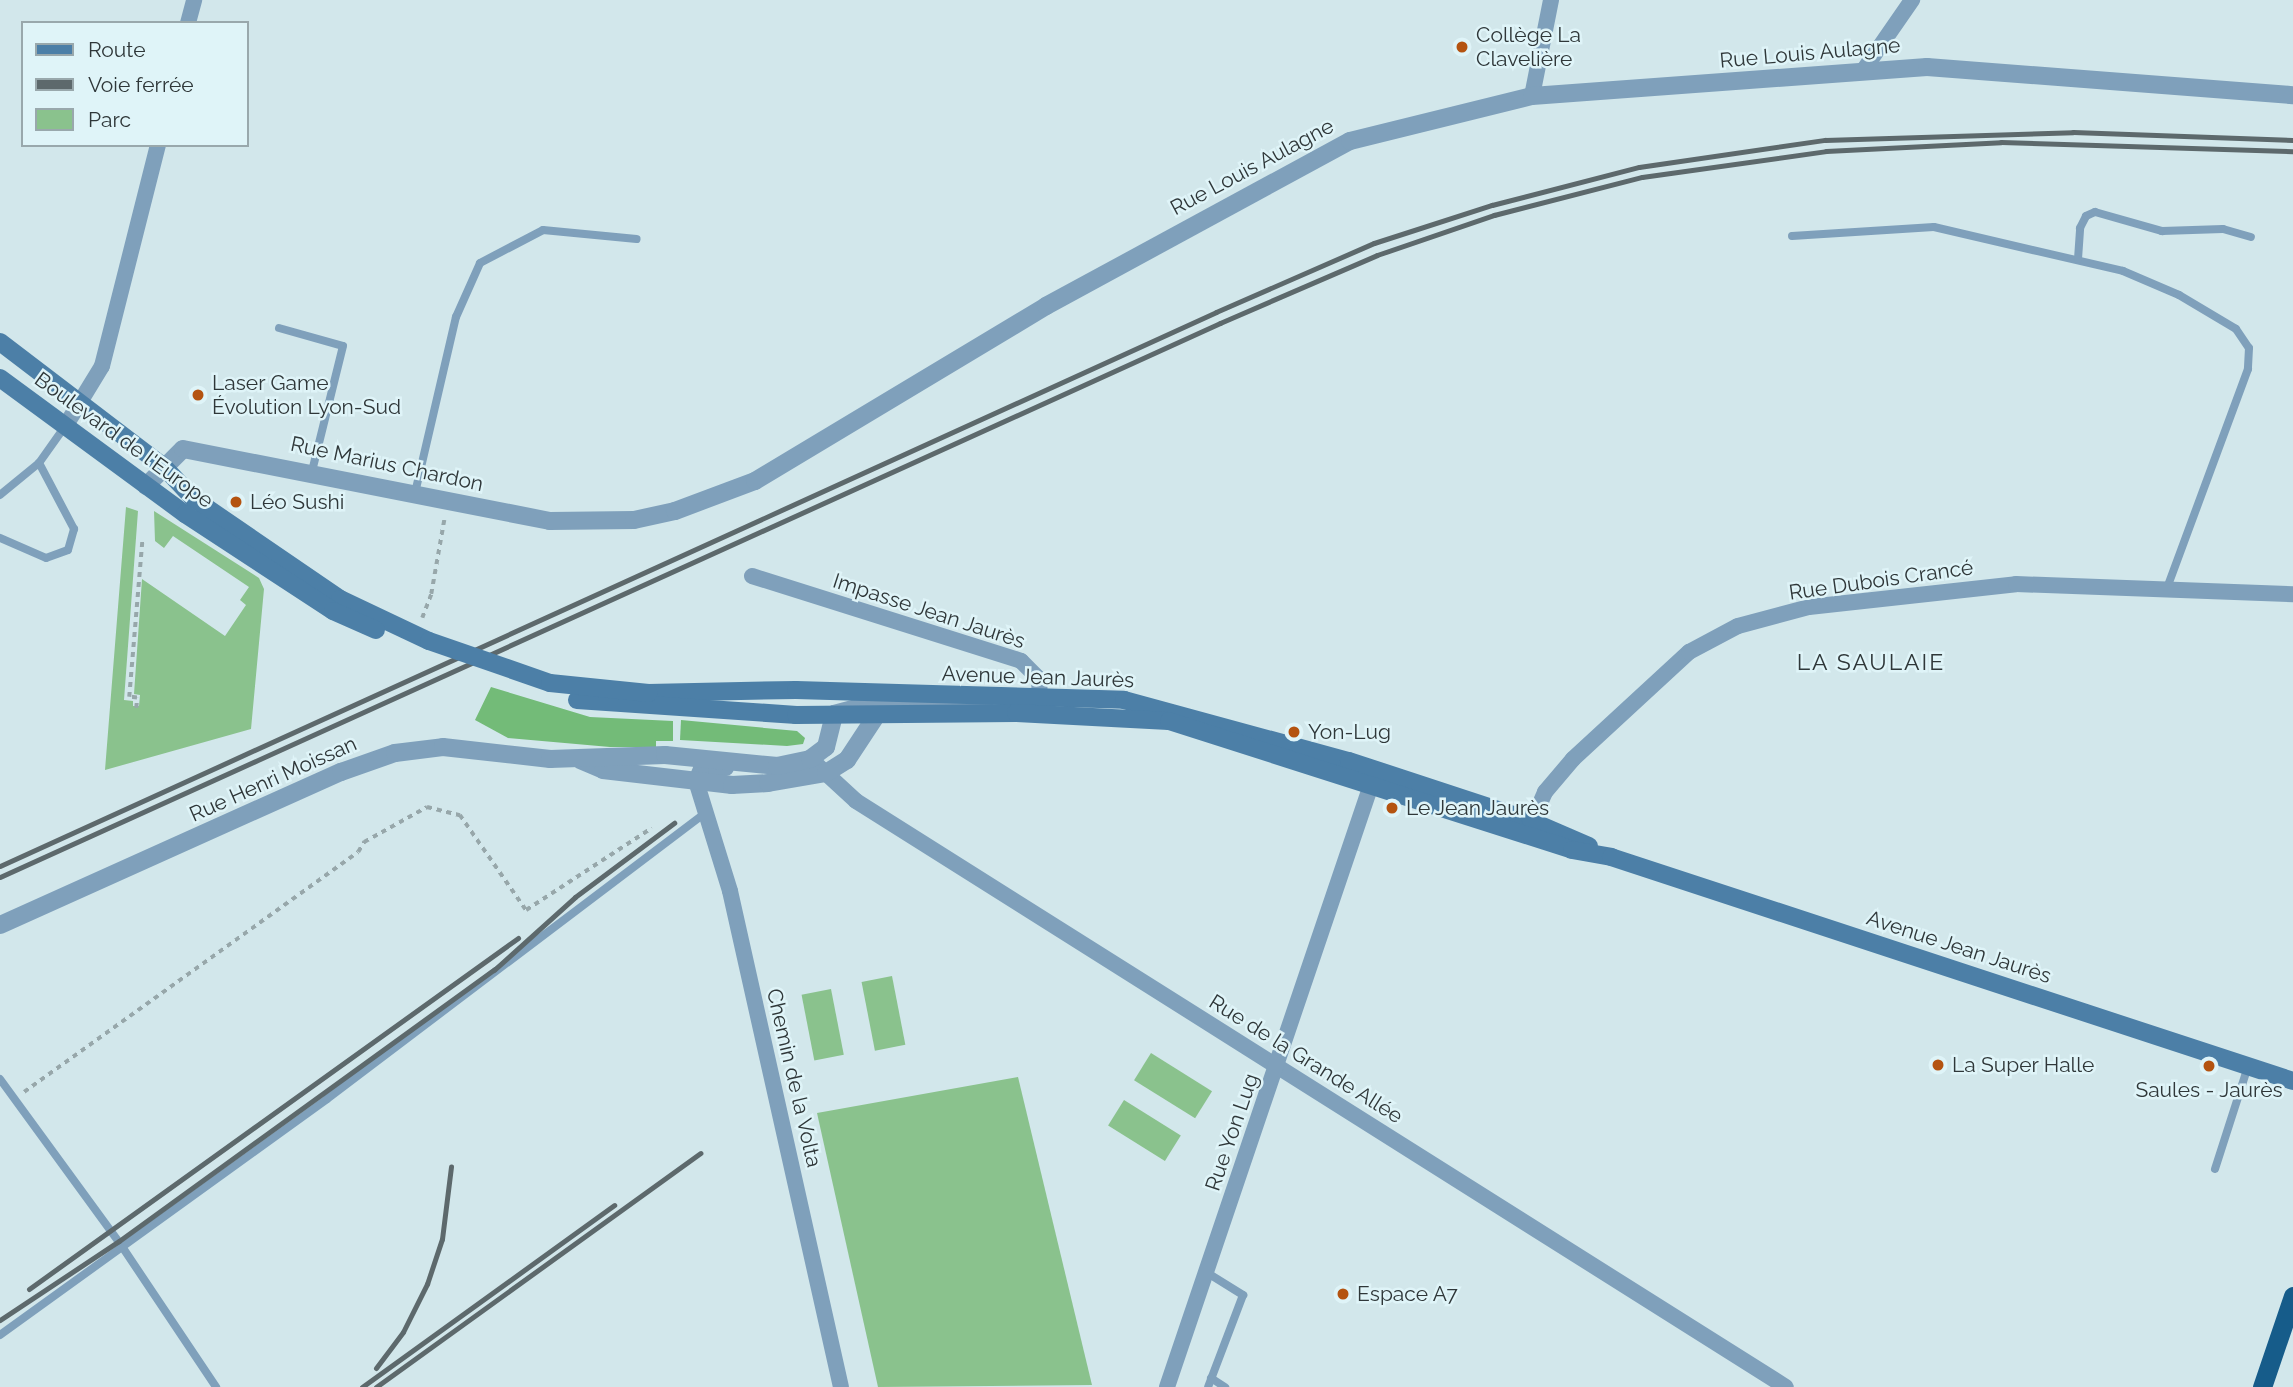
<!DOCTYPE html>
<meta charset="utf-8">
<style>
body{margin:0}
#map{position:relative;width:2293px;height:1387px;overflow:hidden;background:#d2e7eb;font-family:Raleway,sans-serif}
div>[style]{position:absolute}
.green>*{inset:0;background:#8ac28d;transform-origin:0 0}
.forest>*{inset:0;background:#73bb78}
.path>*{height:3.5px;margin-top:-1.75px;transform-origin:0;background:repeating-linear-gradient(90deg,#97a7aa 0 5px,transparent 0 10px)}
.service>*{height:8px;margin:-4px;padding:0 4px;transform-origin:4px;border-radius:4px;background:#7fa0bb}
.minor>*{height:16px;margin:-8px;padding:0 8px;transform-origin:8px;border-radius:8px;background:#7fa0bb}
.tertiary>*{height:18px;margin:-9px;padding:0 9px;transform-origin:9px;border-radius:9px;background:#7fa0bb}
.secondary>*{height:18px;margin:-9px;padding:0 9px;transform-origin:9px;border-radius:9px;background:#4c7fa7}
.trunk>*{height:19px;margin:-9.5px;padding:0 9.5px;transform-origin:9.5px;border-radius:9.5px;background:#165c8a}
.rail>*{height:5px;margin:-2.5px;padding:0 2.5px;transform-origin:2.5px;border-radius:2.5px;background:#5d696c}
.secondary-bridge>*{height:18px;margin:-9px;padding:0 9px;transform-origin:9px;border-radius:9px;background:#4c7fa7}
.dots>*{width:19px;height:19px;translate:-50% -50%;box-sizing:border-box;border:4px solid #dff4f8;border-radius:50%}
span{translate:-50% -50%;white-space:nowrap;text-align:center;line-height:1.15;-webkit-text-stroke:5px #dff4f8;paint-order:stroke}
.poi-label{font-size:21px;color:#2f3739}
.left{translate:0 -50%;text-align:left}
.street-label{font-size:21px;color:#2f3739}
.neighbourhood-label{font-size:23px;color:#2f3739;letter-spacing:2px}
.legend{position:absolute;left:21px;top:21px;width:228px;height:126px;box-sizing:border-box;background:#dff4f8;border:2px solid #99a8ac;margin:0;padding:9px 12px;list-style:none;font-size:21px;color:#2f3739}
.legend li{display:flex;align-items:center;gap:14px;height:35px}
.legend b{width:35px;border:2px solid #99a8ac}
</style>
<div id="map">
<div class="green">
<div style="clip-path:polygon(126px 507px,138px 511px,124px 700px,133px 701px,133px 706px,139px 706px,140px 695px,134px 694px,142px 579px,225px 636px,246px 605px,240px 600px,249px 587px,173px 536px,164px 548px,155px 541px,154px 511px,259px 578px,264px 589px,251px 729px,105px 770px)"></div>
<div style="left:892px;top:976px;width:70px;height:31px;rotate:79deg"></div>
<div style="left:831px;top:989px;width:67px;height:30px;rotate:79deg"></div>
<div style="left:1151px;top:1053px;width:72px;height:32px;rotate:32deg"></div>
<div style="clip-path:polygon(1018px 1077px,1092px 1385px,878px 1387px,817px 1113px)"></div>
<div style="left:1124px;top:1100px;width:67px;height:30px;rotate:32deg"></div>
</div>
<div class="forest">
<div style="clip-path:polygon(491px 687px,590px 717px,673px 721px,673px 741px,656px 741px,656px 747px,610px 747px,508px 738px,475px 720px)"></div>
<div style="clip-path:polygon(681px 720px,797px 731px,805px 738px,803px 744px,787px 746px,680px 740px)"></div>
</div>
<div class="path">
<div style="left:422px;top:618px;width:26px;rotate:-69deg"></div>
<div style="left:431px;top:594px;width:75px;rotate:-80deg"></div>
<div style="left:136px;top:708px;width:10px;rotate:-84deg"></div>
<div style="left:137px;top:698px;width:8px;rotate:-173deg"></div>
<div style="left:129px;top:697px;width:157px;rotate:-85.2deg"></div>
<div style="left:24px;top:1092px;width:411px;rotate:-35.7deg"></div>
<div style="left:358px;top:852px;width:12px;rotate:-59deg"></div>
<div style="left:364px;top:842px;width:72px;rotate:-29.1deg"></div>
<div style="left:427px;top:807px;width:34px;rotate:14deg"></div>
<div style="left:460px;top:815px;width:116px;rotate:55.2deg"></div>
<div style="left:526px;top:910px;width:150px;rotate:-33.1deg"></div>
</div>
<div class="service">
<div style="left:1792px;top:236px;width:142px;rotate:-3.6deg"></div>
<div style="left:1934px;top:227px;width:194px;rotate:13.1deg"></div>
<div style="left:2123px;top:271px;width:61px;rotate:23.2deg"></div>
<div style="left:2179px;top:295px;width:66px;rotate:30.8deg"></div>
<div style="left:2236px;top:329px;width:23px;rotate:56deg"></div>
<div style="left:2249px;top:348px;width:21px;rotate:93deg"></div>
<div style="left:2248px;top:369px;width:237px;rotate:110.3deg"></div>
<div style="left:2078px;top:259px;width:31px;rotate:-86deg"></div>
<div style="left:2080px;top:228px;width:13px;rotate:-63deg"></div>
<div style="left:2086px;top:216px;width:10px;rotate:-24deg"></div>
<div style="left:2095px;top:212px;width:70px;rotate:15.8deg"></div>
<div style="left:2162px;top:231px;width:61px;rotate:-1.9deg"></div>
<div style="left:2223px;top:229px;width:29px;rotate:16deg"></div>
<div style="left:279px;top:328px;width:66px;rotate:15.7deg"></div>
<div style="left:343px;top:346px;width:129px;rotate:103.9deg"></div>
<div style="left:415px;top:493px;width:181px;rotate:-76.9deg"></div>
<div style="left:456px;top:317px;width:59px;rotate:-66deg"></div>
<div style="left:480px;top:263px;width:71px;rotate:-27.6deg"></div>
<div style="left:543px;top:230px;width:94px;rotate:5.5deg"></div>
<div style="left:0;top:495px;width:50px;rotate:-39.4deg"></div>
<div style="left:39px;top:463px;width:47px;rotate:-54.6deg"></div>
<div style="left:0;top:538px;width:50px;rotate:23.5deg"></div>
<div style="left:46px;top:558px;width:23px;rotate:-20deg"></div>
<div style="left:68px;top:550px;width:22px;rotate:-74deg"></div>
<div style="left:74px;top:529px;width:75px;rotate:-117.9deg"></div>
<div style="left:0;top:1079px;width:205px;rotate:53.9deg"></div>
<div style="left:121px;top:1245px;width:171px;rotate:56.2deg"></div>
<div style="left:2215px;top:1169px;width:108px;rotate:-72.2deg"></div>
<div style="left:1206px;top:1272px;width:44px;rotate:31.9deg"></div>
<div style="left:1243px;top:1295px;width:98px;rotate:110.8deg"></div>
<div style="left:0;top:1335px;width:403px;rotate:-35.8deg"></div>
<div style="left:327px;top:1099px;width:474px;rotate:-37.1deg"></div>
<div style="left:1211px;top:1378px;width:17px;rotate:33deg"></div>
</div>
<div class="minor">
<div style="left:188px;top:23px;width:24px;rotate:-75deg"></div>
<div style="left:1865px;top:68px;width:83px;rotate:-55.3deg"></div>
<div style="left:1532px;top:96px;width:98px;rotate:-78.8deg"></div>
<div style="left:66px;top:425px;width:69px;rotate:-58.6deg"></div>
<div style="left:102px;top:366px;width:228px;rotate:-75.8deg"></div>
<div style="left:752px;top:576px;width:282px;rotate:17.5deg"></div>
<div style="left:1021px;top:661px;width:25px;rotate:45deg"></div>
<div style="left:1039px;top:679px;width:19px;rotate:87deg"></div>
<div style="left:1040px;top:698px;width:11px;rotate:124deg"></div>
<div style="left:817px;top:765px;width:53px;rotate:42.7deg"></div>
<div style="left:856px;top:801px;width:1099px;rotate:32.22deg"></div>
<div style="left:726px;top:768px;width:25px;rotate:178deg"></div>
<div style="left:701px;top:769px;width:13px;rotate:113deg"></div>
<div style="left:696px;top:781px;width:115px;rotate:72.8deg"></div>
<div style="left:730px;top:891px;width:508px;rotate:77.39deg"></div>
<div style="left:1528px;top:831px;width:43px;rotate:-66.4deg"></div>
<div style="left:1545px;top:792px;width:43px;rotate:-49.7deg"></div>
<div style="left:1573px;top:759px;width:158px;rotate:-42.7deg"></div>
<div style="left:1689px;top:652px;width:55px;rotate:-28deg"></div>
<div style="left:1738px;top:626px;width:73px;rotate:-15deg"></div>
<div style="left:1809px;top:607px;width:208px;rotate:-6.3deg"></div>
<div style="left:2016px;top:584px;width:277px;rotate:2.1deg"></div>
<div style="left:1167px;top:1387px;width:645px;rotate:-71.28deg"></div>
</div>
<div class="tertiary">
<div style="left:146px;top:486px;width:52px;rotate:-45deg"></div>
<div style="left:183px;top:449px;width:374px;rotate:11.1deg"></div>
<div style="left:550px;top:521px;width:84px;rotate:-0.7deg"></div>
<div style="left:634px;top:520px;width:42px;rotate:-12.4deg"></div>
<div style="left:675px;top:511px;width:85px;rotate:-20.6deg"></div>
<div style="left:755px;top:481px;width:340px;rotate:-31deg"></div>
<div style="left:1046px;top:306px;width:346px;rotate:-28.5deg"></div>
<div style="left:1350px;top:141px;width:187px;rotate:-13.9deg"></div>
<div style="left:1532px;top:96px;width:396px;rotate:-4.2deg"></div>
<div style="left:1927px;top:67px;width:367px;rotate:4.4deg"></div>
<div style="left:580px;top:760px;width:25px;rotate:23deg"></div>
<div style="left:603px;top:770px;width:130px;rotate:6.6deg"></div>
<div style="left:732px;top:785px;width:36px;rotate:-3deg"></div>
<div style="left:768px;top:783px;width:59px;rotate:-9.8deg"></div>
<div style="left:826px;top:773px;width:25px;rotate:-32deg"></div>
<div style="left:847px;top:760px;width:56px;rotate:-56.6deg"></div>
<div style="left:0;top:925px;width:374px;rotate:-24.2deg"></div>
<div style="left:341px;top:772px;width:57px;rotate:-19.4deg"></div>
<div style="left:395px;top:753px;width:48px;rotate:-7.1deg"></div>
<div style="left:443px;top:747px;width:108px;rotate:6.4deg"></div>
<div style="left:550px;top:759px;width:115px;rotate:-2deg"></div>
<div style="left:665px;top:755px;width:113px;rotate:5.6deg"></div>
<div style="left:777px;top:766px;width:34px;rotate:-12deg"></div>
<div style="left:810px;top:759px;width:20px;rotate:-37deg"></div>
<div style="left:826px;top:747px;width:34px;rotate:-76deg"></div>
<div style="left:834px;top:714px;width:35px;rotate:-15deg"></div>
<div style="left:868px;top:705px;width:113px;rotate:-0.5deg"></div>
<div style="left:981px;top:704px;width:10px;rotate:-45deg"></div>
</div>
<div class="secondary">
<div style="left:0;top:342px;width:206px;rotate:37.3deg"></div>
<div style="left:164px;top:467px;width:44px;rotate:46.8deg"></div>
<div style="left:194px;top:499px;width:177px;rotate:34.4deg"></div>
<div style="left:340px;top:599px;width:98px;rotate:25.3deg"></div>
<div style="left:0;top:378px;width:230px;rotate:36.3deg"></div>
<div style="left:185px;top:514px;width:177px;rotate:33.2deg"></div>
<div style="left:333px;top:611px;width:47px;rotate:23.8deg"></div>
<div style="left:648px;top:693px;width:148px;rotate:-1.2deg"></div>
<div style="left:796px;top:690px;width:328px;rotate:1.7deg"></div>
<div style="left:1124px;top:700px;width:233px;rotate:15.2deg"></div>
<div style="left:1349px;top:761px;width:192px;rotate:18.2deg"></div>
<div style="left:1531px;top:821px;width:63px;rotate:23.3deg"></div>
<div style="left:577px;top:700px;width:220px;rotate:3.9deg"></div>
<div style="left:796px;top:715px;width:220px;rotate:-0.5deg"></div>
<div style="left:1016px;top:713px;width:153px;rotate:3deg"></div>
<div style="left:1169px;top:721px;width:423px;rotate:17.7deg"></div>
<div style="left:1572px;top:850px;width:40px;rotate:10deg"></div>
<div style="left:1611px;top:857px;width:718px;rotate:18.18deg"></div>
</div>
<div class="trunk">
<div style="left:2262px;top:1387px;width:96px;rotate:-71.2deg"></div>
</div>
<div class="rail">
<div style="left:0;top:866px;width:1336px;rotate:-24.49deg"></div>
<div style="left:1216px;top:312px;width:172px;rotate:-23.6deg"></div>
<div style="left:1374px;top:243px;width:124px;rotate:-17.9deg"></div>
<div style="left:1492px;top:205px;width:152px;rotate:-14.5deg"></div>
<div style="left:1639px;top:167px;width:188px;rotate:-8.3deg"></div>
<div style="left:1825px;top:140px;width:248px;rotate:-1.8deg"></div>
<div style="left:2073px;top:132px;width:220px;rotate:2.1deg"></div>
<div style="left:0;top:877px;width:1340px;rotate:-24.42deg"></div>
<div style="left:1220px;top:323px;width:171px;rotate:-23.4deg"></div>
<div style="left:1377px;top:255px;width:124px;rotate:-18.9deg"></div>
<div style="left:1494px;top:215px;width:153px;rotate:-14.4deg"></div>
<div style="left:1642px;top:177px;width:186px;rotate:-8deg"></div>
<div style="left:1826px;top:151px;width:175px;rotate:-2.9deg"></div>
<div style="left:2001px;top:142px;width:292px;rotate:1.8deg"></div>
<div style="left:29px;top:1289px;width:602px;rotate:-35.67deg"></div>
<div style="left:0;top:1320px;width:143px;rotate:-33.6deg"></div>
<div style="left:119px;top:1241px;width:463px;rotate:-35.9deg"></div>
<div style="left:494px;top:970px;width:109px;rotate:-42deg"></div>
<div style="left:575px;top:897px;width:124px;rotate:-36.8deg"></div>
<div style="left:376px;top:1368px;width:45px;rotate:-53.1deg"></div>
<div style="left:403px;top:1332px;width:54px;rotate:-63.4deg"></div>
<div style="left:427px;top:1284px;width:47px;rotate:-71.6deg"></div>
<div style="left:442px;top:1239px;width:73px;rotate:-82.9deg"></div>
<div style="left:362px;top:1387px;width:311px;rotate:-35.8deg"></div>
<div style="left:376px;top:1387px;width:400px;rotate:-35.8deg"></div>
</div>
<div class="secondary-bridge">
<div style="left:429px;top:641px;width:128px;rotate:19.1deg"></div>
<div style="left:550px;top:683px;width:99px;rotate:5.8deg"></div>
</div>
<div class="dots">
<div style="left:1462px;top:47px;background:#b45310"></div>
<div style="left:198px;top:395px;background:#b45310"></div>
<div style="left:236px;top:502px;background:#b45310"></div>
<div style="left:1294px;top:732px;background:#b45310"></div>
<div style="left:1392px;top:808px;background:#b45310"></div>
<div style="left:1938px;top:1065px;background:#b45310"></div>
<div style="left:2209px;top:1066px;background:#b45310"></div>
<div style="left:1343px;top:1294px;background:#b45310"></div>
</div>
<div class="poi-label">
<span class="left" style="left:1476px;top:47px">Collège La<br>Clavelière</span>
<span class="left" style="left:212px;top:395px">Laser Game<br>Évolution Lyon-Sud</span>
<span class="left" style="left:250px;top:502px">Léo Sushi</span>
<span class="left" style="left:1308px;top:732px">Yon-Lug</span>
<span class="left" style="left:1406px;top:808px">Le Jean Jaurès</span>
<span class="left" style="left:1952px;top:1065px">La Super Halle</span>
<span style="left:2209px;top:1090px">Saules - Jaurès</span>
<span class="left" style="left:1357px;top:1294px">Espace A7</span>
</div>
<div class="street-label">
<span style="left:1810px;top:53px;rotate:-5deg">Rue Louis Aulagne</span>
<span style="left:1252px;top:167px;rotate:-28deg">Rue Louis Aulagne</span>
<span style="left:124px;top:440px;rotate:36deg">Boulevard de l'Europe</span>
<span style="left:387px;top:464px;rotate:12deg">Rue Marius Chardon</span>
<span style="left:1881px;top:580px;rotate:-8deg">Rue Dubois Crancé</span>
<span style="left:929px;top:611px;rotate:18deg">Impasse Jean Jaurès</span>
<span style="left:1038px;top:677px;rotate:2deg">Avenue Jean Jaurès</span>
<span style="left:273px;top:779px;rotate:-24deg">Rue Henri Moissan</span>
<span style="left:1959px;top:947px;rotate:18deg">Avenue Jean Jaurès</span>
<span style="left:1306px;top:1059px;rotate:32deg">Rue de la Grande Allée</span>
<span style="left:794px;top:1078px;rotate:77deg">Chemin de la Volta</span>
<span style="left:1232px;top:1132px;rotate:-71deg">Rue Yon Lug</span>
</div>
<div class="neighbourhood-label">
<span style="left:1871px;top:662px">LA SAULAIE</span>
</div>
<ul class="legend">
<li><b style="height:9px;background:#4c7fa7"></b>Route</li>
<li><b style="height:9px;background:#5d696c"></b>Voie ferrée</li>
<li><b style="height:19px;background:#8ac28d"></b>Parc</li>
</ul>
</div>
